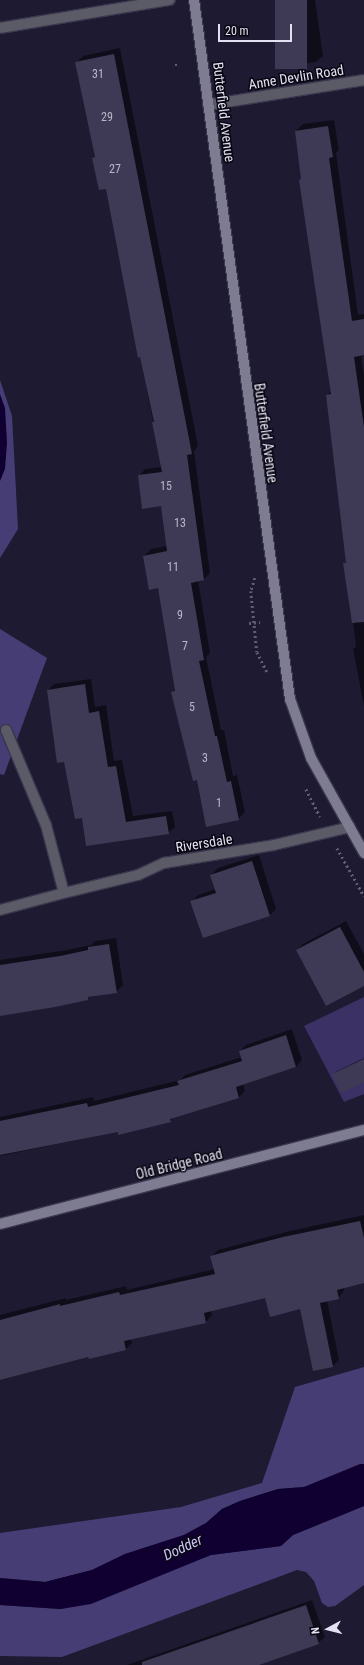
<!DOCTYPE html>
<style>
body{margin:0}
#map{position:relative;width:364px;height:1665px;overflow:hidden;background:#1e1a32;font-family:"Roboto Condensed",sans-serif}
div>[style]{position:absolute}
.green>*{inset:0;background:#3b3164}
.forest>*{inset:0;background:#473d75}
.water>*{inset:0;background:#100031}
.shadow>*{inset:0;background:#0007}
.building>*{inset:0;background:#3e3a55;transform-origin:0 0}
.path>*{height:2.5px;margin-top:-1.25px;transform-origin:0;background:repeating-linear-gradient(90deg,#615e74 0 2px,transparent 0 5px)}
.roads{filter:drop-shadow(1px 0 #3a364d) drop-shadow(-1px 0 #3a364d) drop-shadow(0 1px #3a364d) drop-shadow(0 -1px #3a364d)}
.street>*{height:10px;margin:-5px;padding:0 5px;transform-origin:5px;border-radius:5px;background:#5b5a67}
.secondary>*{height:10px;margin:-5px;padding:0 5px;transform-origin:5px;border-radius:5px;background:#7e7c91}
span{translate:-50% -50%;white-space:nowrap;text-align:center;line-height:1.15;-webkit-text-stroke:3px #080611;paint-order:stroke}
.number-label{font-size:12px;color:#bab7cb}
.number-label span{-webkit-text-stroke-width:0}
.street-label{font-size:14px;color:#e3e1f2}
.water-label{font-size:15px;color:#c9c3f7;font-style:italic}
.north{position:absolute;left:308px;top:1609px;width:40px;height:40px;-webkit-text-stroke:3px #080611;paint-order:stroke;rotate:263deg;font-size:11px;font-weight:700;line-height:16px;text-align:center;color:#e3e1f2}
.north::after{content:'';display:block;margin:auto;width:14px;height:18px;background:#e3e1f2;clip-path:polygon(50% 0,100% 100%,50% 72%,0 100%)}
.scale{position:absolute;left:218px;top:24px;width:74px;height:18px;box-sizing:border-box;border:2px solid #e3e1f2;border-top:0;padding-left:5px;font-size:12px;line-height:14px;white-space:nowrap;color:#e3e1f2;-webkit-text-stroke:3px #080611;paint-order:stroke}
</style>
<div id="map">
<div class="green">
<div style="clip-path:polygon(364px 997px,364px 1094px,344px 1102px,304px 1026px)"></div>
</div>
<div class="forest">
<div style="clip-path:polygon(0 380px,12px 416px,18px 529px,0 558px)"></div>
<div style="clip-path:polygon(0 629px,47px 658px,4px 775px,0 774px)"></div>
<div style="clip-path:polygon(364px 1367px,364px 1464px,304px 1487px,278px 1489px,240px 1501px,222px 1509px,206px 1523px,184px 1535px,125px 1554px,92px 1570px,45px 1582px,0 1578px,0 1533px,181px 1507px,262px 1483px,295px 1387px)"></div>
<div style="clip-path:polygon(364px 1506px,364px 1585px,335px 1606px,328px 1607px,322px 1603px,314px 1581px,306px 1572px,297px 1570px,62px 1657px,0 1656px,0 1605px,61px 1609px,211px 1555px,281px 1546px,293px 1535px)"></div>
</div>
<div class="water">
<div style="clip-path:polygon(0 394px,5px 408px,7px 443px,5px 469px,0 481px)"></div>
<div style="clip-path:polygon(360px 1464px,364px 1464px,364px 1506px,293px 1535px,281px 1546px,211px 1555px,91px 1604px,61px 1609px,0 1605px,0 1578px,45px 1582px,92px 1570px,125px 1554px,184px 1535px,206px 1523px,222px 1509px,240px 1501px,278px 1489px,304px 1487px)"></div>
</div>
<div class="shadow">
<div style="clip-path:polygon(275px 0,315px 0,323px 56px,316px 62px,286px 67px)"></div>
<div style="clip-path:polygon(120px 48px,198px 446px,194px 451px,210px 573px,204px 579px,198px 580px,210px 653px,206px 657px,221px 730px,224px 730px,233px 776px,237px 775px,245px 812px,238px 819px,197px 779px,173px 692px,175px 690px,159px 587px,144px 556px,151px 549px,167px 546px,162px 505px,139px 476px,145px 469px,162px 467px,107px 188px,93px 158px,95px 156px,76px 63px,83px 56px)"></div>
<div style="clip-path:polygon(334px 120px,339px 150px,336px 153px,358px 315px,364px 314px,364px 354px,361px 355px,364px 375px,364px 706px,353px 649px,356px 647px,327px 395px,331px 391px,300px 180px,302px 178px,296px 131px,303px 124px)"></div>
<div style="clip-path:polygon(91px 679px,95px 707px,106px 705px,114px 761px,122px 760px,133px 816px,172px 811px,175px 827px,168px 833px,83px 816px,65px 761px,48px 690px,54px 684px)"></div>
<div style="clip-path:polygon(259px 855px,276px 909px,269px 916px,192px 901px,198px 895px,216px 889px,211px 875px,218px 868px)"></div>
<div style="clip-path:polygon(346px 921px,364px 954px,364px 985px,297px 950px,303px 944px)"></div>
<div style="clip-path:polygon(116px 938px,123px 985px,116px 992px,0 1014px,0 960px,67px 950px,91px 945px,95px 941px)"></div>
<div style="clip-path:polygon(292px 1029px,302px 1060px,296px 1067px,243px 1084px,245px 1091px,239px 1097px,174px 1117px,170px 1121px,0 1156px,0 1117px,93px 1097px,94px 1101px,180px 1080px,185px 1075px,242px 1057px,240px 1051px,246px 1045px)"></div>
<div style="clip-path:polygon(364px 1058px,364px 1081px,333px 1074px,337px 1071px)"></div>
<div style="clip-path:polygon(364px 1215px,364px 1282px,344px 1287px,344px 1291px,338px 1298px,327px 1300px,339px 1360px,333px 1366px,300px 1307px,265px 1296px,211px 1310px,212px 1315px,206px 1322px,131px 1339px,132px 1343px,126px 1349px,89px 1356px,0 1380px,0 1315px,66px 1298px,66px 1300px,126px 1286px,127px 1290px,215px 1269px,211px 1257px,218px 1250px,290px 1231px)"></div>
<div style="clip-path:polygon(312px 1600px,325px 1637px,318px 1643px,257px 1665px,127px 1665px)"></div>
</div>
<div class="building">
<div style="left:275px;top:0;width:32px;height:69px"></div>
<div style="clip-path:polygon(114px 54px,192px 454px,187px 455px,204px 580px,191px 583px,204px 660px,199px 661px,215px 736px,217px 736px,227px 782px,231px 781px,239px 820px,206px 827px,197px 780px,193px 781px,171px 692px,175px 691px,158px 588px,149px 590px,143px 556px,167px 551px,161px 506px,142px 509px,138px 475px,162px 472px,152px 422px,154px 422px,140px 357px,138px 358px,106px 189px,99px 190px,92px 158px,95px 157px,75px 62px)"></div>
<div style="clip-path:polygon(328px 126px,333px 157px,329px 158px,352px 321px,364px 319px,364px 355px,354px 357px,364px 427px,364px 622px,352px 623px,343px 563px,346px 563px,326px 395px,331px 394px,299px 180px,301px 179px,295px 131px)"></div>
<div style="clip-path:polygon(85px 684px,89px 713px,99px 711px,108px 767px,116px 766px,126px 822px,166px 816px,169px 834px,86px 846px,82px 818px,75px 819px,64px 762px,57px 763px,47px 690px)"></div>
<div style="clip-path:polygon(252px 861px,270px 916px,203px 938px,190px 901px,216px 893px,210px 875px)"></div>
<div style="clip-path:polygon(340px 927px,364px 972px,364px 986px,326px 1006px,296px 950px)"></div>
<div style="clip-path:polygon(109px 944px,117px 993px,88px 997px,88px 1000px,55px 1007px,0 1016px,0 965px,60px 956px,88px 950px,88px 947px)"></div>
<div style="clip-path:polygon(286px 1035px,296px 1067px,236px 1087px,239px 1098px,170px 1119px,171px 1122px,118px 1135px,118px 1132px,0 1155px,0 1121px,87px 1103px,88px 1107px,179px 1085px,177px 1081px,242px 1061px,239px 1051px)"></div>
<div style="clip-path:polygon(364px 1059px,364px 1082px,341px 1093px,332px 1074px)"></div>
<div style="clip-path:polygon(360px 1221px,364px 1238px,364px 1283px,337px 1290px,339px 1299px,320px 1303px,333px 1367px,313px 1371px,300px 1309px,270px 1317px,265px 1298px,204px 1313px,206px 1323px,124px 1341px,126px 1350px,89px 1359px,88px 1357px,0 1380px,0 1320px,60px 1304px,60px 1306px,119px 1292px,120px 1295px,215px 1274px,210px 1256px,283px 1237px)"></div>
<div style="clip-path:polygon(306px 1605px,319px 1644px,259px 1665px,142px 1665px,142px 1662px)"></div>
</div>
<div class="path">
<div style="left:175px;top:65px;width:4px"></div>
<div style="left:255px;top:578px;width:14px;rotate:107deg"></div>
<div style="left:251px;top:591px;width:61px;rotate:84.4deg"></div>
<div style="left:257px;top:652px;width:22px;rotate:63deg"></div>
<div style="left:249px;top:623px;width:11px;rotate:-5deg"></div>
<div style="left:306px;top:789px;width:31px;rotate:63deg"></div>
<div style="left:337px;top:848px;width:55px;rotate:60.6deg"></div>
</div>
<div class="roads">
<div class="street">
<div style="left:0;top:28px;width:172px;rotate:-9.4deg"></div>
<div style="left:208px;top:105px;width:158px;rotate:-9.1deg"></div>
<div style="left:6px;top:730px;width:103px;rotate:67.2deg"></div>
<div style="left:46px;top:825px;width:70px;rotate:75.2deg"></div>
<div style="left:64px;top:893px;width:76px;rotate:-13.7deg"></div>
<div style="left:138px;top:875px;width:29px;rotate:-25deg"></div>
<div style="left:164px;top:863px;width:111px;rotate:-9.3deg"></div>
<div style="left:274px;top:845px;width:78px;rotate:-13.3deg"></div>
<div style="left:0;top:910px;width:66px;rotate:-14.9deg"></div>
</div>
<div class="secondary">
<div style="left:194px;top:0;width:706px;rotate:82.18deg"></div>
<div style="left:290px;top:699px;width:63px;rotate:70.4deg"></div>
<div style="left:311px;top:758px;width:109px;rotate:60.8deg"></div>
<div style="left:0;top:1224px;width:376px;rotate:-14.5deg"></div>
</div>
</div>
<div class="number-label">
<span style="left:98px;top:75px">31</span>
<span style="left:107px;top:118px">29</span>
<span style="left:115px;top:170px">27</span>
<span style="left:166px;top:487px">15</span>
<span style="left:180px;top:524px">13</span>
<span style="left:173px;top:568px">11</span>
<span style="left:180px;top:616px">9</span>
<span style="left:185px;top:647px">7</span>
<span style="left:192px;top:708px">5</span>
<span style="left:205px;top:759px">3</span>
<span style="left:219px;top:804px">1</span>
</div>
<div class="street-label">
<span style="left:296px;top:77px;rotate:-9deg">Anne Devlin Road</span>
<span style="left:224px;top:112px;rotate:83deg">Butterfield Avenue</span>
<span style="left:266px;top:433px;rotate:82deg">Butterfield Avenue</span>
<span style="left:204px;top:843px;rotate:-9deg">Riversdale</span>
<span style="left:179px;top:1164px;rotate:-14deg">Old Bridge Road</span>
</div>
<div class="water-label">
<span style="left:183px;top:1548px;rotate:-25deg">Dodder</span>
</div>
<div class="north">N</div>
<div class="scale">20 m</div>
</div>
